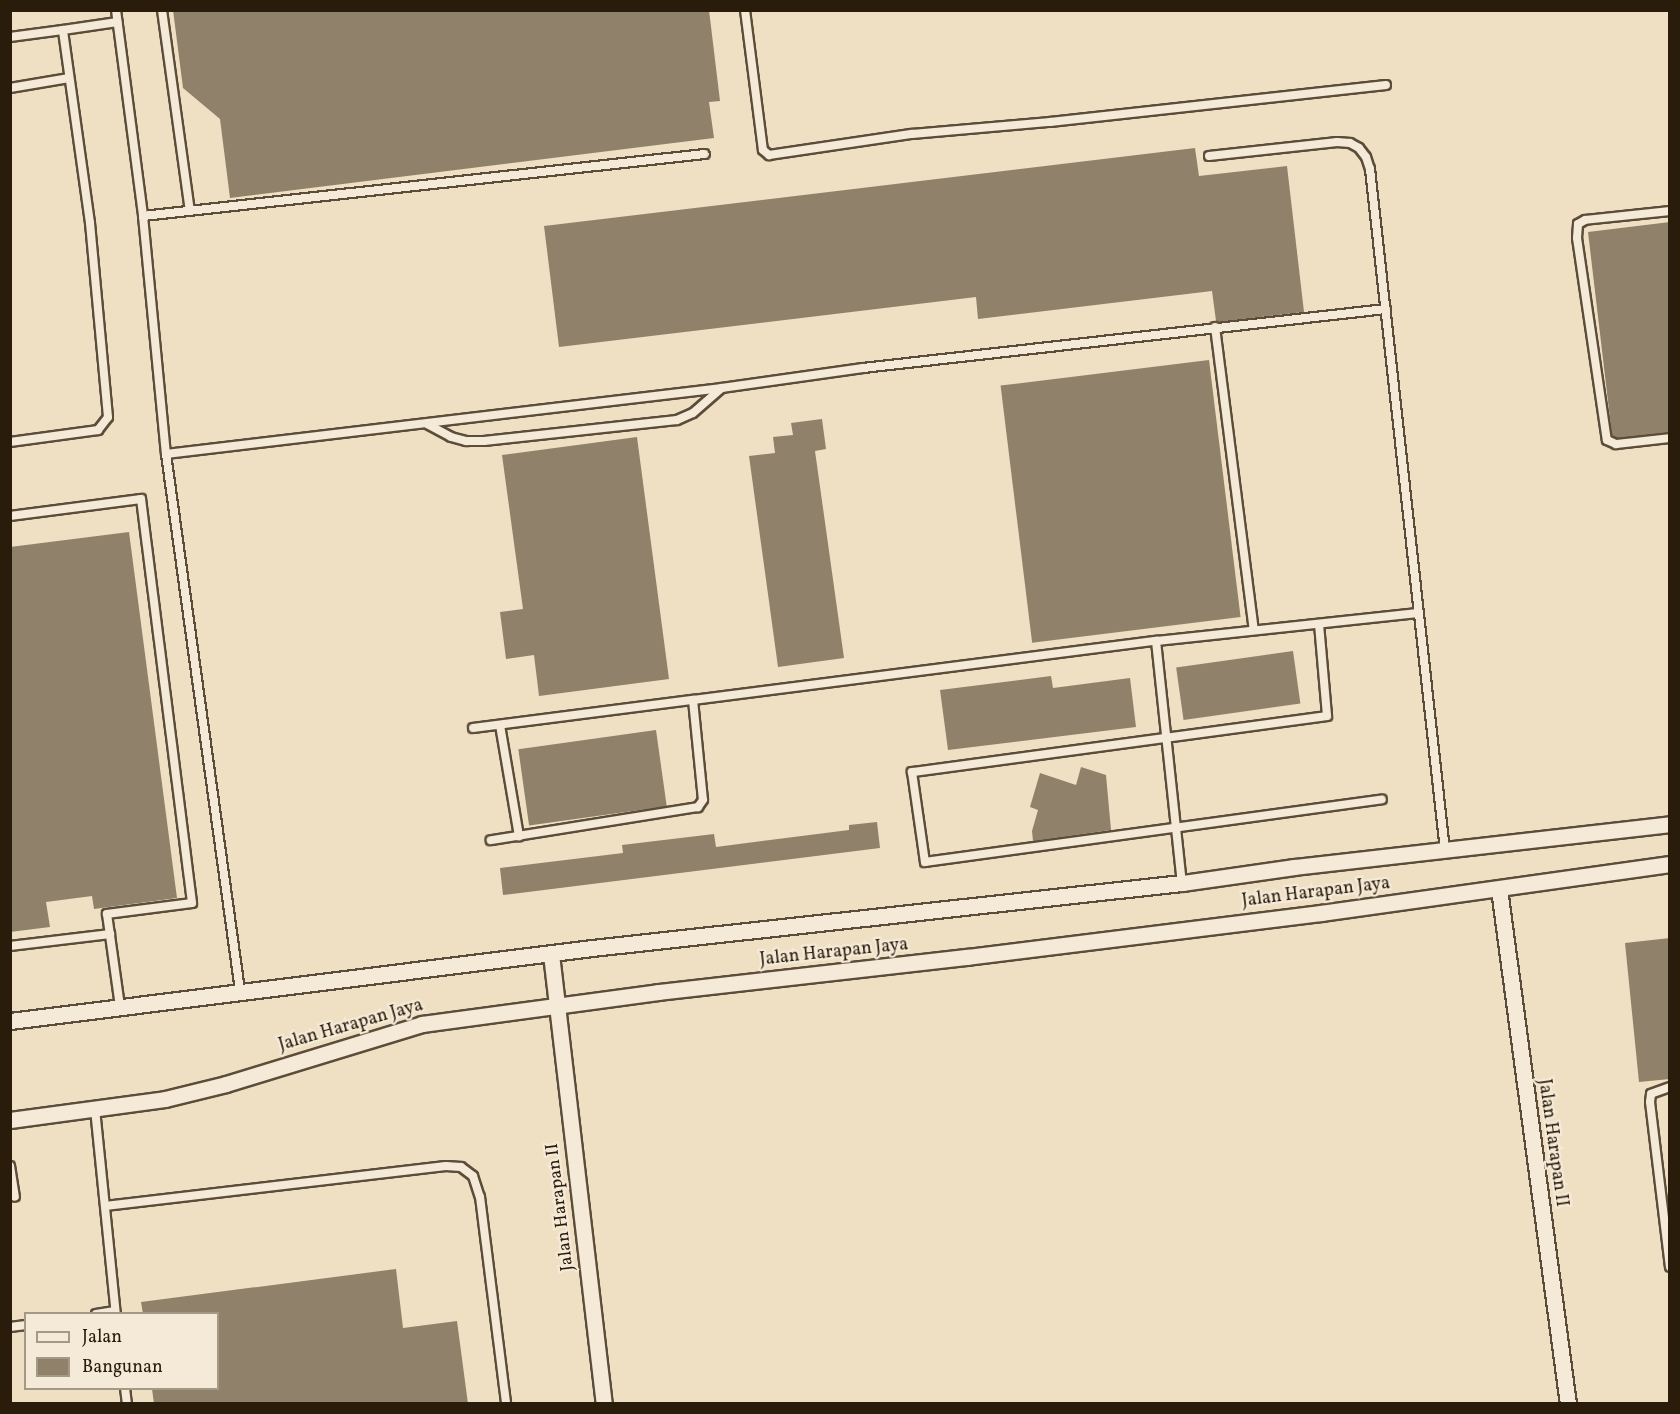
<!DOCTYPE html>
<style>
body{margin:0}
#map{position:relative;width:1680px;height:1414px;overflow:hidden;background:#efdfc3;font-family:Vollkorn,serif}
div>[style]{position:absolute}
.building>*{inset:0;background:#90816b;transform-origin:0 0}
.roads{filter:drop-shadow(2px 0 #5b4d39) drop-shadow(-2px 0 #5b4d39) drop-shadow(0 2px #5b4d39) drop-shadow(0 -2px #5b4d39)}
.service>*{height:8px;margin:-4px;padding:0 4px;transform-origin:4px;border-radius:4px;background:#f5ead8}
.minor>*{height:15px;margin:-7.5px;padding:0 7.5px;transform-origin:7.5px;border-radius:7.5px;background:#f5ead8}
span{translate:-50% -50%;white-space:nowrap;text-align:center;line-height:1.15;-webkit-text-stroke:4.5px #f5ead8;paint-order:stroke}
.street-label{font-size:18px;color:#2a1c0b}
.frame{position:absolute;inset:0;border:12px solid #2a1c0b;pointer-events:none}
.legend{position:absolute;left:24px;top:1312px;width:195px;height:78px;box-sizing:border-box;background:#f5ead8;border:2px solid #a49886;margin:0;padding:8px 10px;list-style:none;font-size:18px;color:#2a1c0b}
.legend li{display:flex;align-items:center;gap:12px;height:30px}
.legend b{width:30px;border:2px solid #a49886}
</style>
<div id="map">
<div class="building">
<div style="clip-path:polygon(173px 10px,709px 10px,720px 101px,709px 102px,714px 138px,230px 198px,220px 119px,183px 88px)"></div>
<div style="clip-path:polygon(1195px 148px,1199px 176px,1287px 166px,1304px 312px,1218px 322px,1216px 321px,1212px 291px,978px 319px,976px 297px,559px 347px,544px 226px)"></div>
<div style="clip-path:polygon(1670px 222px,1670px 432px,1617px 438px,1612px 435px,1588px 232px)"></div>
<div style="left:1209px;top:360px;width:259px;height:210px;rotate:83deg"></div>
<div style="clip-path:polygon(822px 419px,826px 449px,815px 451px,844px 658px,778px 667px,749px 456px,775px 453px,773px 437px,793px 435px,791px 423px)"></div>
<div style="clip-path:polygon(637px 437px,669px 679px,539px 696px,534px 655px,506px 659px,500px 612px,523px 609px,502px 455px)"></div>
<div style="clip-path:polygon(129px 532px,177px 898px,94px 909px,92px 896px,46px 902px,50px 927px,10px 932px,10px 547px)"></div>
<div style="left:1293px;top:651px;width:53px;height:118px;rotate:82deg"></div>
<div style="clip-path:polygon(1051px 676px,1053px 688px,1130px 678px,1136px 727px,948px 750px,940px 690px)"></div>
<div style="left:656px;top:730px;width:77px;height:139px;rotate:82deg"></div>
<div style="clip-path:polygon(1081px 767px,1106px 775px,1111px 830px,1033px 841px,1032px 831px,1038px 810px,1030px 807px,1040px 773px,1076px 785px)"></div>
<div style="clip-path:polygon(877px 822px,880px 848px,503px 895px,500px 868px,623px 853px,622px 845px,714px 834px,716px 847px,849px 830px,849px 825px)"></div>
<div style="clip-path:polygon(1670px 938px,1670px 1079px,1639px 1082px,1625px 943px)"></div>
<div style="clip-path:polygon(396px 1269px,403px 1328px,457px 1321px,468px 1404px,154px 1404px,152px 1389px,218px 1389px,218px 1314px,143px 1314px,141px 1302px)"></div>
</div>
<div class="roads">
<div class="service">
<div style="left:116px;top:10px;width:208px;rotate:82.5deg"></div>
<div style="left:143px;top:216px;width:239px;rotate:84.5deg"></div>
<div style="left:166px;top:454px;width:542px;rotate:82.15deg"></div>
<div style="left:162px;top:10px;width:203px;rotate:82.1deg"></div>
<div style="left:745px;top:10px;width:141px;rotate:82.7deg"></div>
<div style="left:763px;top:150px;width:8px;rotate:40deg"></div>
<div style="left:769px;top:155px;width:145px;rotate:-8.4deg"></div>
<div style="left:912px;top:134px;width:139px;rotate:-5deg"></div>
<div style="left:1050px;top:122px;width:338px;rotate:-6.3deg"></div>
<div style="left:10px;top:37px;width:53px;rotate:-7.5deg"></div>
<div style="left:10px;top:88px;width:60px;rotate:-9.6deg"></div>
<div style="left:1209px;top:156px;width:129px;rotate:-6.2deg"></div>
<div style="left:1337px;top:142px;width:13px;rotate:4deg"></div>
<div style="left:1350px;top:143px;width:10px;rotate:29deg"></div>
<div style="left:1359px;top:148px;width:11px;rotate:52deg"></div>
<div style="left:1366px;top:157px;width:13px;rotate:72deg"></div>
<div style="left:1370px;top:169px;width:685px;rotate:83.72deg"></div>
<div style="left:1670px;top:211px;width:85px;rotate:174deg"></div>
<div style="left:1585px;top:220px;width:8px;rotate:150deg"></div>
<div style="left:1578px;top:224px;width:14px;rotate:94deg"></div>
<div style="left:1577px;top:238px;width:204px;rotate:81.6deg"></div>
<div style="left:1607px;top:440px;width:10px;rotate:24deg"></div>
<div style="left:1616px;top:444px;width:54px;rotate:-6.3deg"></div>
<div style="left:143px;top:216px;width:565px;rotate:-6.3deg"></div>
<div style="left:1215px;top:327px;width:305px;rotate:82.7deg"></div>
<div style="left:427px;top:424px;width:27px;rotate:28deg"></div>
<div style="left:451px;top:437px;width:16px;rotate:15deg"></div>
<div style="left:466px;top:441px;width:18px"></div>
<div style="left:484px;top:441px;width:194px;rotate:-6.2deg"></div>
<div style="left:677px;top:420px;width:17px;rotate:-24deg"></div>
<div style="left:693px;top:413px;width:38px;rotate:-41deg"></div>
<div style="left:10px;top:442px;width:89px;rotate:-7.8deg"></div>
<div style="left:98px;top:430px;width:16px;rotate:-52deg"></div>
<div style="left:108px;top:417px;width:195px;rotate:-95.3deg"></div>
<div style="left:90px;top:223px;width:195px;rotate:-98deg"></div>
<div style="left:63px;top:30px;width:55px;rotate:-8.4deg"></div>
<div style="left:166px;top:454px;width:560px;rotate:-6.77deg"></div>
<div style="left:722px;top:388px;width:142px;rotate:-8.1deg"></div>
<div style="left:863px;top:368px;width:526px;rotate:-6.44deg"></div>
<div style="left:10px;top:516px;width:132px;rotate:-7.4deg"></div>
<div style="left:141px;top:499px;width:407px;rotate:82.8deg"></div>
<div style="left:192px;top:903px;width:86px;rotate:172.6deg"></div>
<div style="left:107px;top:914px;width:94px;rotate:82deg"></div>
<div style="left:1319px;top:624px;width:92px;rotate:85deg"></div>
<div style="left:1327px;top:716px;width:419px;rotate:172.3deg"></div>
<div style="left:912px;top:772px;width:91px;rotate:81.8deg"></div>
<div style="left:925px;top:862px;width:461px;rotate:-7.8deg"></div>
<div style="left:1156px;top:641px;width:243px;rotate:83.9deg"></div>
<div style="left:693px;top:700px;width:467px;rotate:-7.3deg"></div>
<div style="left:1156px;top:641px;width:264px;rotate:-6.1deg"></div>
<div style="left:500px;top:725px;width:113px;rotate:80.3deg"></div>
<div style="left:473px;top:728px;width:222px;rotate:-7.3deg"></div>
<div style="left:693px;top:700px;width:100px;rotate:84.3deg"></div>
<div style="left:703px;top:800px;width:9px;rotate:126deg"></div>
<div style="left:698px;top:807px;width:210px;rotate:170.9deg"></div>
<div style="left:10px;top:946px;width:101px;rotate:-6.8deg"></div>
<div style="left:1670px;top:1087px;width:20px;rotate:160deg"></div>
<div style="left:1651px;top:1094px;width:8px;rotate:97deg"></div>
<div style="left:1650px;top:1102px;width:166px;rotate:83.1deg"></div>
<div style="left:95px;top:1109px;width:206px;rotate:84.2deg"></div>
<div style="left:10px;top:1166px;width:31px;rotate:81deg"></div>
<div style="left:105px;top:1206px;width:343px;rotate:-6.7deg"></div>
<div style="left:446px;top:1166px;width:15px;rotate:4deg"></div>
<div style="left:461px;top:1167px;width:15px;rotate:37deg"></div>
<div style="left:473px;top:1176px;width:22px;rotate:72deg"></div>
<div style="left:480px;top:1197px;width:209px;rotate:82.8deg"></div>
<div style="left:96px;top:1314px;width:19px;rotate:-9deg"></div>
<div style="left:10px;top:1327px;width:16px;rotate:-7deg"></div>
<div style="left:125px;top:1388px;width:16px;rotate:83deg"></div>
</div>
<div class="minor">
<div style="left:1499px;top:889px;width:520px;rotate:82.37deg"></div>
<div style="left:551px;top:954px;width:453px;rotate:83.3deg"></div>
<div style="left:10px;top:1021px;width:587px;rotate:-7.15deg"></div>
<div style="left:592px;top:948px;width:594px;rotate:-6.29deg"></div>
<div style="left:1182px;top:883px;width:113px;rotate:-8.1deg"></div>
<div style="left:1294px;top:867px;width:378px;rotate:-6.5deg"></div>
<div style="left:10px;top:1120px;width:156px;rotate:-7.7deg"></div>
<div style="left:165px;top:1099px;width:63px;rotate:-13.8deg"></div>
<div style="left:226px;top:1084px;width:205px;rotate:-17deg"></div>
<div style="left:422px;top:1024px;width:238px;rotate:-7.7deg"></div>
<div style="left:658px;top:992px;width:311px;rotate:-6.5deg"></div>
<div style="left:967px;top:957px;width:357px;rotate:-7.1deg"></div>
<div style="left:1321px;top:913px;width:352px;rotate:-8deg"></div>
</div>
</div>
<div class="street-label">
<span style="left:1316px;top:893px;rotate:-7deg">Jalan Harapan Jaya</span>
<span style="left:834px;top:953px;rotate:-6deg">Jalan Harapan Jaya</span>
<span style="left:351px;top:1026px;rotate:-16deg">Jalan Harapan Jaya</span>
<span style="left:1552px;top:1143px;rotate:82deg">Jalan Harapan II</span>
<span style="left:561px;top:1207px;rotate:-97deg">Jalan Harapan II</span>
</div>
<div class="frame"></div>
<ul class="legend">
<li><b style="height:8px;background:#f5ead8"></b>Jalan</li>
<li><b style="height:16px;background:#90816b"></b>Bangunan</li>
</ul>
</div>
